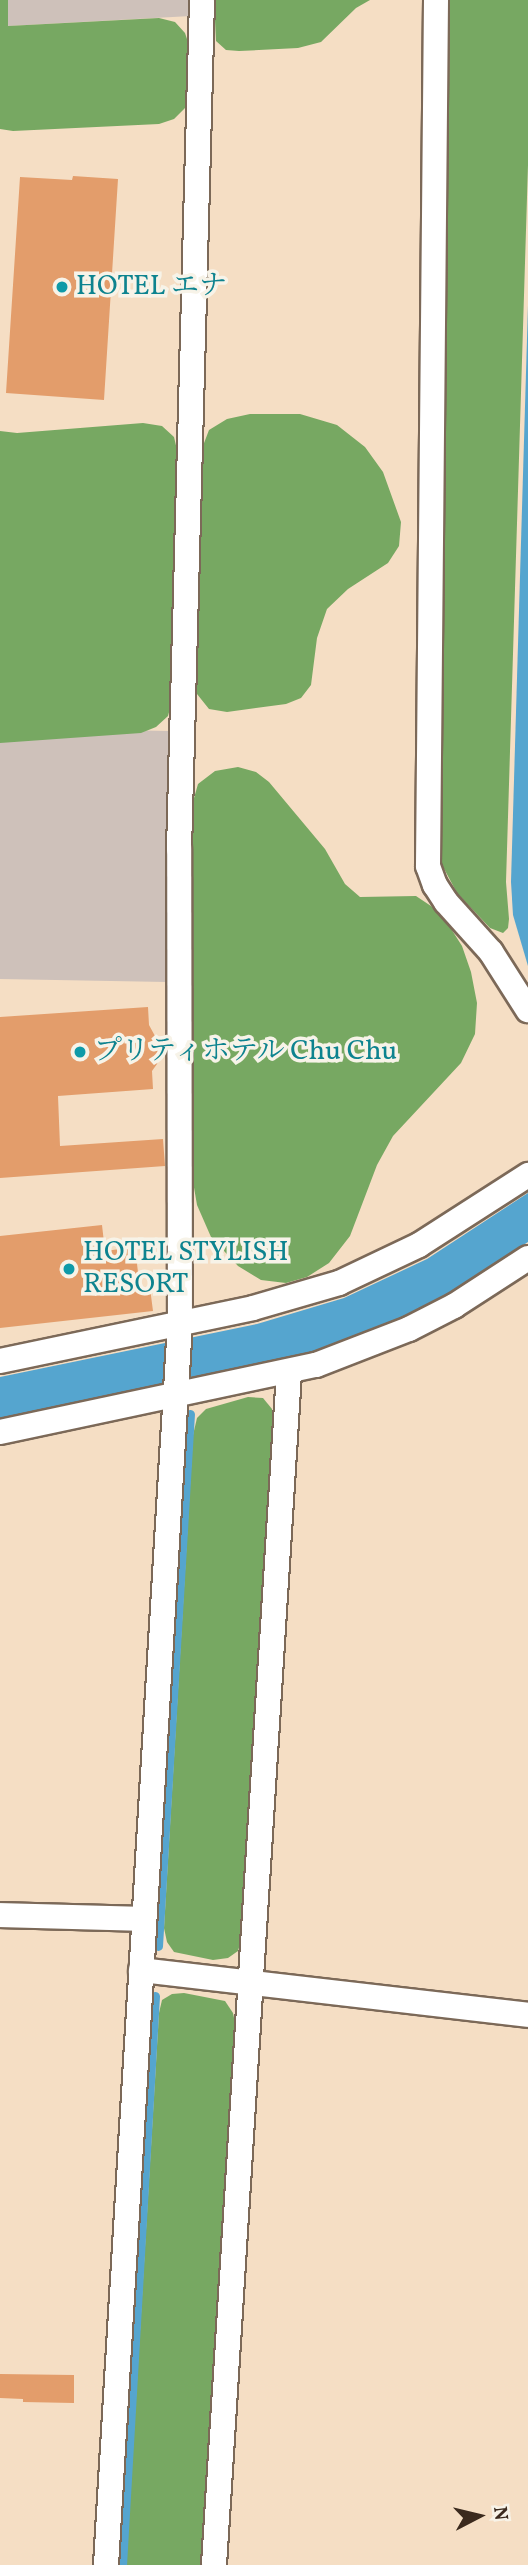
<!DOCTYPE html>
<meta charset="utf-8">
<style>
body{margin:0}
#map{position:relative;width:528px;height:2565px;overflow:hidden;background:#f5dec4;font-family:Vollkorn,"Noto Serif JP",serif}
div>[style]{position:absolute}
.industrial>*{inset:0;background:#cec1ba;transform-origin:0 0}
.forest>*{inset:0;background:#77a862}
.water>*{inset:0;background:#55a5cf}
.stream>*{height:9px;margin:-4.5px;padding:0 4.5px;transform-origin:4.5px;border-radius:4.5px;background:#55a5cf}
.building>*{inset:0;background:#e39d6b}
.roads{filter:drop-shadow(2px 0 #7c6958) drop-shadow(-2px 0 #7c6958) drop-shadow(0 2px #7c6958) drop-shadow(0 -2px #7c6958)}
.minor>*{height:24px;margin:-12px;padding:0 12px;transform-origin:12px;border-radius:12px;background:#fff}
.dots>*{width:19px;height:19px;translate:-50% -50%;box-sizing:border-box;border:4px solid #f7f3e8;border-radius:50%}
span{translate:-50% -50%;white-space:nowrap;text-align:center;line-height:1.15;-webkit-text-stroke:7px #f7f3e8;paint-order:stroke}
.culture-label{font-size:28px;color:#0d838f}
.left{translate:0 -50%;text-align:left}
.north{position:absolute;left:444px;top:2481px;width:70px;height:70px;-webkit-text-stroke:5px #f7f3e8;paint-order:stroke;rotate:83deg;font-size:19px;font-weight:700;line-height:28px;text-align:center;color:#3b2a1e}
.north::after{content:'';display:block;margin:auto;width:24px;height:32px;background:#3b2a1e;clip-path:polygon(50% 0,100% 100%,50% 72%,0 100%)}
</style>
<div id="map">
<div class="industrial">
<div style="clip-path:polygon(8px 0,191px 0,191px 16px,8px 26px)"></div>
<div style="left:171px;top:731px;width:251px;height:171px;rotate:91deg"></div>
</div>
<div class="forest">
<div style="clip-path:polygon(0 0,8px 0,8px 26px,159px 18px,175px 22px,185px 33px,190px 48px,189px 91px,185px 108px,174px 119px,159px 124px,13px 131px,0 129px)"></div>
<div style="clip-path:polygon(214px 0,370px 0,356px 8px,321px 42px,298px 48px,239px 51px,226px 50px,216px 41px)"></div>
<div style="clip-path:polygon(450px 0,528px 0,528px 165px,506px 882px,509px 919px,508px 928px,503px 933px,490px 928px,457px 893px,441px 863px,440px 845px)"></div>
<div style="clip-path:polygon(250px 414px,300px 414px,337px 425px,365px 447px,383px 472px,401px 522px,399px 546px,388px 563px,348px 589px,327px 609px,317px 638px,311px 685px,301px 698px,286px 704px,227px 712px,209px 709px,197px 694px,195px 672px,201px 451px,209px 430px,227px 419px)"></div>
<div style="clip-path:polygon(143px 423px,162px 426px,174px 437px,178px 454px,172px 701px,168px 716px,156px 727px,141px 733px,0 743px,0 431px,17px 433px)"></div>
<div style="clip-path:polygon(238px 767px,256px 772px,269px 782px,325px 849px,345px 884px,360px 897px,416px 896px,431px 906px,448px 924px,462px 946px,471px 972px,477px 1003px,475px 1034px,461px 1063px,393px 1136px,377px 1165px,350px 1236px,329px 1263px,307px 1277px,286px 1283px,261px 1280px,238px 1266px,211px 1237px,197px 1205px,191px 1170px,192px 805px,198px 784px,215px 771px)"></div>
<div style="clip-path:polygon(248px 1397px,263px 1398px,272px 1409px,274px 1422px,242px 1937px,238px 1951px,228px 1958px,213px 1960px,174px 1952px,167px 1942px,164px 1928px,193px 1435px,197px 1418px,206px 1409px)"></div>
<div style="clip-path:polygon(184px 1993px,225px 2001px,233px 2013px,236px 2028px,203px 2565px,126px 2565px,159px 2013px,162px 2000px,172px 1994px)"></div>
</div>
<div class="water">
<div style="clip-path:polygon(528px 305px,528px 966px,513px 915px,511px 882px)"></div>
<div style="clip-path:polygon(528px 1193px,528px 1242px,448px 1294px,404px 1317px,313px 1352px,0 1419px,0 1377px,257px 1324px,344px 1298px,427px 1259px)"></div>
</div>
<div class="stream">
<div style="left:158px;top:1946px;width:533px;rotate:-86.56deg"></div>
<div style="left:122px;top:2565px;width:570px;rotate:-86.68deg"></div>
</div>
<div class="building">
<div style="clip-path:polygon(73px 176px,118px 179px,104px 400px,6px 393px,20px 177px,72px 180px)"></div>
<div style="clip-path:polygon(148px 1007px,149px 1025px,161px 1047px,157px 1064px,152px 1071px,153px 1089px,58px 1096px,60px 1146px,163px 1139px,165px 1166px,0 1178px,0 1017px)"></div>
<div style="clip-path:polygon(102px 1225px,105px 1251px,135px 1247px,140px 1289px,150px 1288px,153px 1311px,0 1328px,0 1236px)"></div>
<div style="clip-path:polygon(0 2374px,74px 2375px,74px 2403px,23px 2402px,23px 2399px,0 2398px)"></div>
</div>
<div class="roads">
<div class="minor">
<div style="left:436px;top:0;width:866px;rotate:90.53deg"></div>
<div style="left:428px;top:866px;width:20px;rotate:70deg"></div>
<div style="left:435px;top:885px;width:20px;rotate:57deg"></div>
<div style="left:446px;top:902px;width:67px;rotate:48deg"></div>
<div style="left:491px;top:952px;width:69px;rotate:57.5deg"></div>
<div style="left:0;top:1361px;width:258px;rotate:-11.8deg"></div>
<div style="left:253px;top:1308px;width:90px;rotate:-16.2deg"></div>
<div style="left:339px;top:1283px;width:89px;rotate:-25.4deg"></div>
<div style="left:419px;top:1245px;width:130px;rotate:-32.7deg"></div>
<div style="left:0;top:1432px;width:323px;rotate:-12deg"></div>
<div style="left:316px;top:1365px;width:100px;rotate:-21.2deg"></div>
<div style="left:409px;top:1329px;width:51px;rotate:-27.1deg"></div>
<div style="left:454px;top:1306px;width:88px;rotate:-33deg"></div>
<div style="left:0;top:1915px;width:144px;rotate:1.6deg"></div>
<div style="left:141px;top:1970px;width:390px;rotate:6.6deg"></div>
<div style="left:106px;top:2565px;width:1244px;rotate:-86.59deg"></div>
<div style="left:180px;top:1323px;width:473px;rotate:-90.1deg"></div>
<div style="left:179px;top:850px;width:850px;rotate:-88.45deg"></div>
<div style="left:214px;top:2565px;width:1195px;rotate:-86.4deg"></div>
</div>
</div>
<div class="dots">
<div style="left:62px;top:287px;background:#0f9aa8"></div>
<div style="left:80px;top:1052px;background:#0f9aa8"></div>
<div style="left:69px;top:1269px;background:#0f9aa8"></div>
</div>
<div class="culture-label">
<span class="left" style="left:76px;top:287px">HOTEL エナ</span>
<span class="left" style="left:94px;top:1052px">プリティホテル Chu Chu</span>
<span class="left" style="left:83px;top:1269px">HOTEL STYLISH<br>RESORT</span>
</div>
<div class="north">N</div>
</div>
